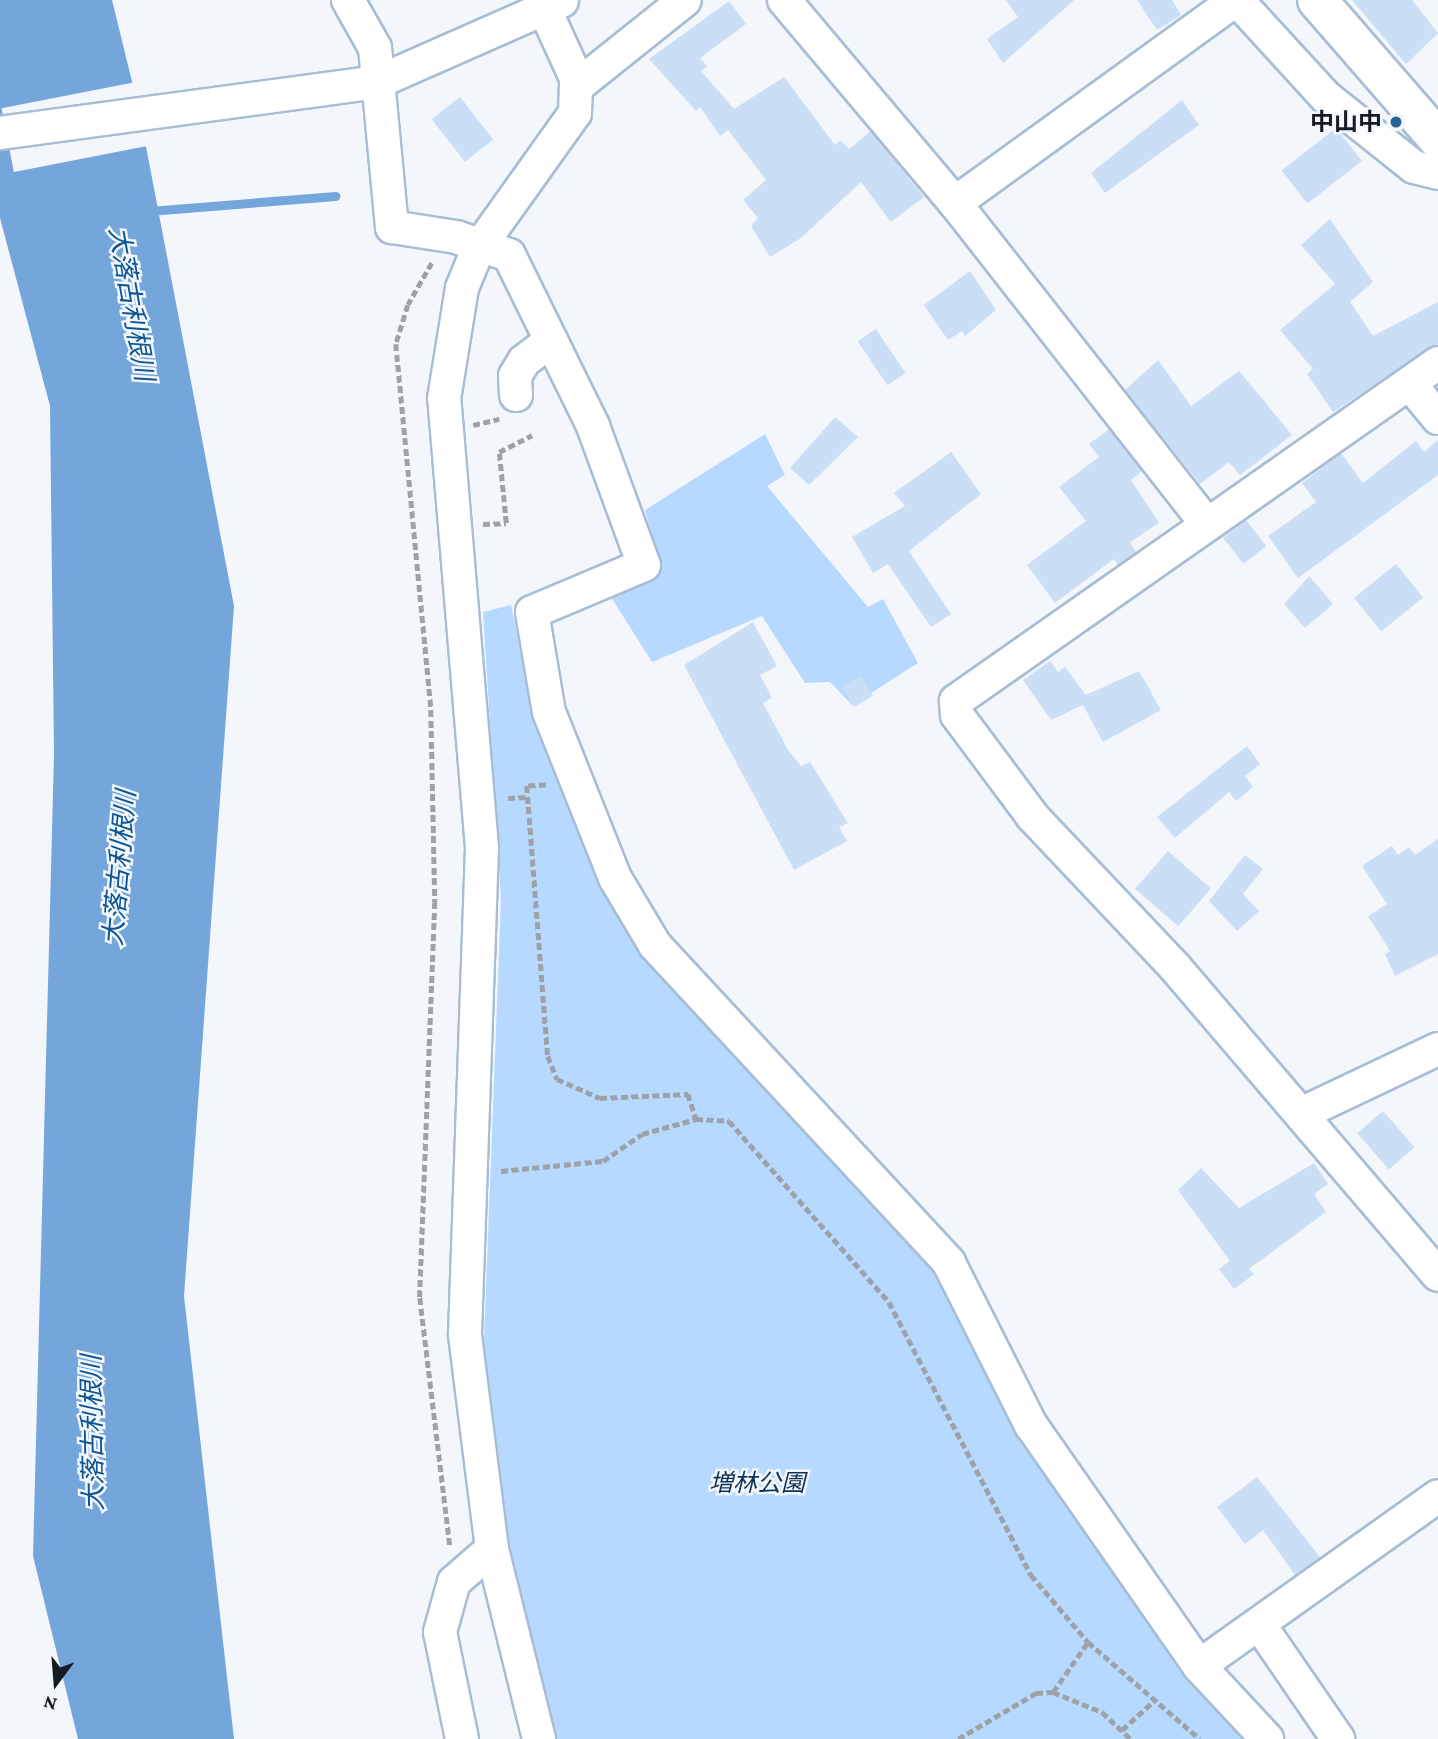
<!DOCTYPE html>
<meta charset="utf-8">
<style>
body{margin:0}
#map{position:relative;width:1438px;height:1739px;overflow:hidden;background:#f3f7fc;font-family:"Crimson Pro","Noto Sans JP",serif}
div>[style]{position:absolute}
.green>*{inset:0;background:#b7d9ff}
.water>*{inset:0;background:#75a6db}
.pier>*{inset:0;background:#f3f7fc;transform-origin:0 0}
.stream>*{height:9px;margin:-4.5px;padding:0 4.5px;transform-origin:4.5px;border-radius:4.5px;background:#75a6db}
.building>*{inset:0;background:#cadef5;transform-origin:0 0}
.path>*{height:4.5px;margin-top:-2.25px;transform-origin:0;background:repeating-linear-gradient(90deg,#9da2a8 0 7px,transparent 0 10.5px)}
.roads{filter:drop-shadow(2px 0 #a8bdd4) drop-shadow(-2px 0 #a8bdd4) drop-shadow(0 2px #a8bdd4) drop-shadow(0 -2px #a8bdd4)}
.minor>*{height:32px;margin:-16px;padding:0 16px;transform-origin:16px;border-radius:16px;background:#fff}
.major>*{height:38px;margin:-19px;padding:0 19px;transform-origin:19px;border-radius:19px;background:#fff}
.dots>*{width:19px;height:19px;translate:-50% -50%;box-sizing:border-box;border:4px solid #f3f7fc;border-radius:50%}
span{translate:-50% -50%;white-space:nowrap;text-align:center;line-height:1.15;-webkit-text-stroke:5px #f3f7fc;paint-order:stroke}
.poi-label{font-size:24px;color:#131b23;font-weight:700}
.right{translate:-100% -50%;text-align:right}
.park-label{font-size:24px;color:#0d3154;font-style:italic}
.water-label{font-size:26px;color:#0a5595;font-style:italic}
.north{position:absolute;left:21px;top:1648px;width:70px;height:70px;-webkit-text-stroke:5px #f3f7fc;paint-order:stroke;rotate:196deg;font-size:19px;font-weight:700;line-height:28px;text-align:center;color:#131b23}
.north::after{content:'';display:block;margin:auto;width:24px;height:32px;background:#131b23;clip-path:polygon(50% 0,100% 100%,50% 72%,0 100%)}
</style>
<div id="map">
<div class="green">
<div style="clip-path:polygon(765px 434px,785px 475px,767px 486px,868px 607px,883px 599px,918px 663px,852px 705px,830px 682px,805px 683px,762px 616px,652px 662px,609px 594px,660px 565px,645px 510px)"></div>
<div style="clip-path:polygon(511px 605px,534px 712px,595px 874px,643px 956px,936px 1274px,1013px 1426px,1127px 1587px,1247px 1739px,557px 1739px,511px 1557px,483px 1365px,501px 900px,483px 612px)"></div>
</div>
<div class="water">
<div style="clip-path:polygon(0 0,112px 0,139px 110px,234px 606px,184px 1296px,234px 1739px,78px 1739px,33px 1556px,54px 754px,50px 406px,0 218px)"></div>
</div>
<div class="pier">
<div style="left:136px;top:82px;width:65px;height:137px;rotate:79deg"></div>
</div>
<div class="stream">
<div style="left:149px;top:211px;width:187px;rotate:-4.6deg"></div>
</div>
<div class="building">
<div style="clip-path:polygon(1006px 0,1074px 0,1003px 63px,987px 39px,1018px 17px)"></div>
<div style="clip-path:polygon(1137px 0,1172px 0,1181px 15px,1157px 30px)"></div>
<div style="clip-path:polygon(1352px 0,1412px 0,1438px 33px,1406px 64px)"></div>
<div style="clip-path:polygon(729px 1px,746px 24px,700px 58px,707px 66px,701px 71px,734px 109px,784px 77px,835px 145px,840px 140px,849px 149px,871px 131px,924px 197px,891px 222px,861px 182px,801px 238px,770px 257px,751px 226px,758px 218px,743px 200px,766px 180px,728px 130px,720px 136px,700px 107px,696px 111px,649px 59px)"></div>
<div style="left:460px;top:97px;width:54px;height:36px;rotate:52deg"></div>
<div style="clip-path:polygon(1182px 100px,1199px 125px,1105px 193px,1091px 173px)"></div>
<div style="left:1336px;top:128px;width:42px;height:69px;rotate:52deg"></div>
<div style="clip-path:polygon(1330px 219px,1373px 282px,1350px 302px,1373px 336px,1438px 302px,1438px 344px,1333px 412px,1307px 374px,1313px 369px,1280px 330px,1335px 284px,1301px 245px)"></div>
<div style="clip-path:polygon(970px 271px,996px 310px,965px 336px,962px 331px,948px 340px,924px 305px)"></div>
<div style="left:876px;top:329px;width:53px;height:22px;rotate:56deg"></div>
<div style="clip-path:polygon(1158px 360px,1191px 406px,1239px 371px,1292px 435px,1240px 475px,1229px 462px,1200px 484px,1125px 390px)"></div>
<div style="clip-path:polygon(835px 417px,858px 437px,809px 485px,790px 468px)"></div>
<div style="clip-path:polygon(1109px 429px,1142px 471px,1131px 480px,1159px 523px,1130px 542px,1136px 552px,1118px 565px,1114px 559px,1055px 603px,1027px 565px,1086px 521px,1059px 487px,1099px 457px,1089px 444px)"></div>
<div style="clip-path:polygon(1438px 440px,1438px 475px,1298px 578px,1268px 536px,1316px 502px,1302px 483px,1341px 453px,1363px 483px,1416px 441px,1424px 452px)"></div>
<div style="clip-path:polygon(951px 452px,981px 494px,909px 551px,951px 614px,931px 627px,888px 564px,873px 573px,852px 537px,905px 506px,894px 493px)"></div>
<div style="left:1246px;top:520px;width:33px;height:29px;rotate:52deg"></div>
<div style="left:1396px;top:564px;width:43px;height:54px;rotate:51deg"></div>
<div style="clip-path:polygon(1309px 576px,1333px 604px,1305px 628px,1284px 604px)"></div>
<div style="clip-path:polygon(753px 622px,777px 666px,760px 675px,772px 698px,763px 703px,788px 750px,801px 766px,810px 762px,848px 823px,839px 827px,847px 841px,794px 870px,684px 665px)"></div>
<div style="clip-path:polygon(1050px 661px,1058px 672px,1065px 667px,1086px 695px,1139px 671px,1161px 710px,1103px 742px,1083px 705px,1051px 720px,1023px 680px)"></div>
<div style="left:861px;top:676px;width:23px;height:22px;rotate:59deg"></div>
<div style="clip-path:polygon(1247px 746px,1260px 764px,1245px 776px,1253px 787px,1236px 801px,1229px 792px,1175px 838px,1157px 817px)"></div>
<div style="clip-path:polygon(1438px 839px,1438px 954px,1395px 976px,1385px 954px,1390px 951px,1368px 916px,1387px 904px,1362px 866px,1392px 846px,1398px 855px,1409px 847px,1415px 855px)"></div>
<div style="left:1168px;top:851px;width:57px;height:50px;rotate:41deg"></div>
<div style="clip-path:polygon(1245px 855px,1263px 869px,1243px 894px,1259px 911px,1237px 931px,1209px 901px)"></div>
<div style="left:1383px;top:1111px;width:48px;height:34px;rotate:49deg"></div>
<div style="clip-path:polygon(1314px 1163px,1328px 1184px,1314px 1194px,1326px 1212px,1249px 1269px,1254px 1274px,1234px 1289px,1219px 1269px,1230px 1261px,1178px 1190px,1201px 1168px,1239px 1208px)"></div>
<div style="clip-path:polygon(1257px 1477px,1320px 1557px,1295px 1575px,1263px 1530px,1245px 1544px,1217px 1507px)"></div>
</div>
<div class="path">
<div style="left:432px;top:263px;width:48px;rotate:119.7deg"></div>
<div style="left:408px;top:305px;width:41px;rotate:107.1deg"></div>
<div style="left:396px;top:344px;width:368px;rotate:84.5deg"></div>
<div style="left:431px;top:710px;width:192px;rotate:88.8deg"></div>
<div style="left:435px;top:902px;width:396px;rotate:92.2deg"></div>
<div style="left:420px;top:1298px;width:251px;rotate:83.1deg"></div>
<div style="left:473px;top:425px;width:27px;rotate:-13deg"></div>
<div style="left:483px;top:524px;width:23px;rotate:-2deg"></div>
<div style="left:506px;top:523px;width:71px;rotate:-95.6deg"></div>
<div style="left:499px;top:452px;width:37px;rotate:-27deg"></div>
<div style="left:546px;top:785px;width:19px;rotate:177deg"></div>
<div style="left:527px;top:786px;width:271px;rotate:85.6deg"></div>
<div style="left:548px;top:1056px;width:25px;rotate:69deg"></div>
<div style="left:557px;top:1079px;width:47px;rotate:23.8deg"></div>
<div style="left:600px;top:1098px;width:88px;rotate:-2.6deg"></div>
<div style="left:688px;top:1094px;width:26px;rotate:72deg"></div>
<div style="left:508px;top:798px;width:20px;rotate:-3deg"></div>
<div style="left:501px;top:1171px;width:102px;rotate:-5.6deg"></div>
<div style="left:603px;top:1161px;width:47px;rotate:-34.7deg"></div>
<div style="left:642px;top:1134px;width:56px;rotate:-15.5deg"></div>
<div style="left:696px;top:1119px;width:33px;rotate:3deg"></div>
<div style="left:729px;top:1121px;width:242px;rotate:48.5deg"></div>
<div style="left:889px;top:1302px;width:308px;rotate:62.5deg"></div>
<div style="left:1031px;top:1575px;width:88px;rotate:49.6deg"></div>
<div style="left:1053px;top:1692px;width:61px;rotate:-55deg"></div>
<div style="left:1088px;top:1642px;width:148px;rotate:40.9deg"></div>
<div style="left:1122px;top:1730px;width:46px;rotate:-42.4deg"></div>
<div style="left:958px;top:1739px;width:91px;rotate:-30.5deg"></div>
<div style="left:1036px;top:1693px;width:17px;rotate:-3deg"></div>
<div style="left:1053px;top:1692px;width:53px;rotate:22.2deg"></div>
<div style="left:1102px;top:1712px;width:40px;rotate:43deg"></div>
</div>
<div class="roads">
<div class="minor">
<div style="left:348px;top:0;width:55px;rotate:60.6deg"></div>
<div style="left:375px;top:48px;width:180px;rotate:84.6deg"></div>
<div style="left:392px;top:227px;width:65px;rotate:8.9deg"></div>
<div style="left:456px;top:237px;width:56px;rotate:18.8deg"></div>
<div style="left:509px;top:255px;width:191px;rotate:63.8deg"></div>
<div style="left:593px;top:426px;width:148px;rotate:69.9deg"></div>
<div style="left:644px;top:565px;width:121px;rotate:157.2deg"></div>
<div style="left:532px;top:612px;width:101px;rotate:80.4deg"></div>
<div style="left:549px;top:712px;width:179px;rotate:68.3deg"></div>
<div style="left:615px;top:878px;width:78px;rotate:59.2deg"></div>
<div style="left:655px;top:945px;width:433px;rotate:47.2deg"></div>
<div style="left:949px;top:1263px;width:182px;rotate:63.2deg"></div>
<div style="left:1031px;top:1425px;width:294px;rotate:55.1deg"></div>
<div style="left:1199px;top:1666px;width:100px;rotate:47deg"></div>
<div style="left:784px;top:0;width:265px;rotate:49.9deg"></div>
<div style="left:955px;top:203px;width:407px;rotate:51.9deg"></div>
<div style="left:1237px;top:0;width:132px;rotate:47.5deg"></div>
<div style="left:1326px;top:97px;width:112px;rotate:38.5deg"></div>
<div style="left:1414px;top:167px;width:25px;rotate:14deg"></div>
<div style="left:576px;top:87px;width:139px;rotate:-38.6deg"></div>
<div style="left:0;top:133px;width:381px;rotate:-7.7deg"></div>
<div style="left:378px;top:82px;width:201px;rotate:-23.8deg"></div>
<div style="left:955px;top:203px;width:346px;rotate:-35.9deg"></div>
<div style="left:1438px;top:363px;width:589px;rotate:144.96deg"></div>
<div style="left:956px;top:701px;width:14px;rotate:86deg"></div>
<div style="left:957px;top:715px;width:127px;rotate:53.3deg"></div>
<div style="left:1033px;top:817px;width:205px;rotate:46.6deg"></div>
<div style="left:1174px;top:966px;width:406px;rotate:49.5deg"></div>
<div style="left:1410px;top:384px;width:44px;rotate:50.5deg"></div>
<div style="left:516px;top:395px;width:19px;rotate:-93deg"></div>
<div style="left:515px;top:376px;width:17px;rotate:-59deg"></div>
<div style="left:524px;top:361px;width:34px;rotate:-37deg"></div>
<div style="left:1303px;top:1113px;width:149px;rotate:-25.4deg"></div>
<div style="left:1259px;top:1624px;width:140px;rotate:55.5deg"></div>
<div style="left:1199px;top:1666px;width:293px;rotate:-35.4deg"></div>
<div style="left:462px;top:1739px;width:109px;rotate:-101.6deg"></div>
<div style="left:440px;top:1632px;width:52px;rotate:-74.4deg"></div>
<div style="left:454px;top:1582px;width:50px;rotate:-41deg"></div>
<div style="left:539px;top:1739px;width:196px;rotate:-103.9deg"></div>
<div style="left:492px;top:1549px;width:217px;rotate:-97.2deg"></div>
<div style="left:465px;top:1334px;width:486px;rotate:-88deg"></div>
<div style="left:482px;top:848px;width:451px;rotate:-94.8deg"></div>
<div style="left:444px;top:399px;width:112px;rotate:-80.8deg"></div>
<div style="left:462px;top:288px;width:42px;rotate:-67.7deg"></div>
<div style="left:478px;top:249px;width:167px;rotate:-54.5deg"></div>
<div style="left:575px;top:113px;width:35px;rotate:-88deg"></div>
<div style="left:576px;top:78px;width:75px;rotate:-114.5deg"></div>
</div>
<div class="major">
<div style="left:1317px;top:0;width:184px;rotate:49deg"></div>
</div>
</div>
<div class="dots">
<div style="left:1396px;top:122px;background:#286098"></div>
</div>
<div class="poi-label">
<span class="right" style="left:1382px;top:122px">中山中</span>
</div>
<div class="park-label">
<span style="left:757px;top:1483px">増林公園</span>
</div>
<div class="water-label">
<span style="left:131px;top:304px;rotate:80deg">大落古利根川</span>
<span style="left:120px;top:868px;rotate:-85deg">大落古利根川</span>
<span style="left:93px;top:1433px;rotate:-91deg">大落古利根川</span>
</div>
<div class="north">N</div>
</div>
